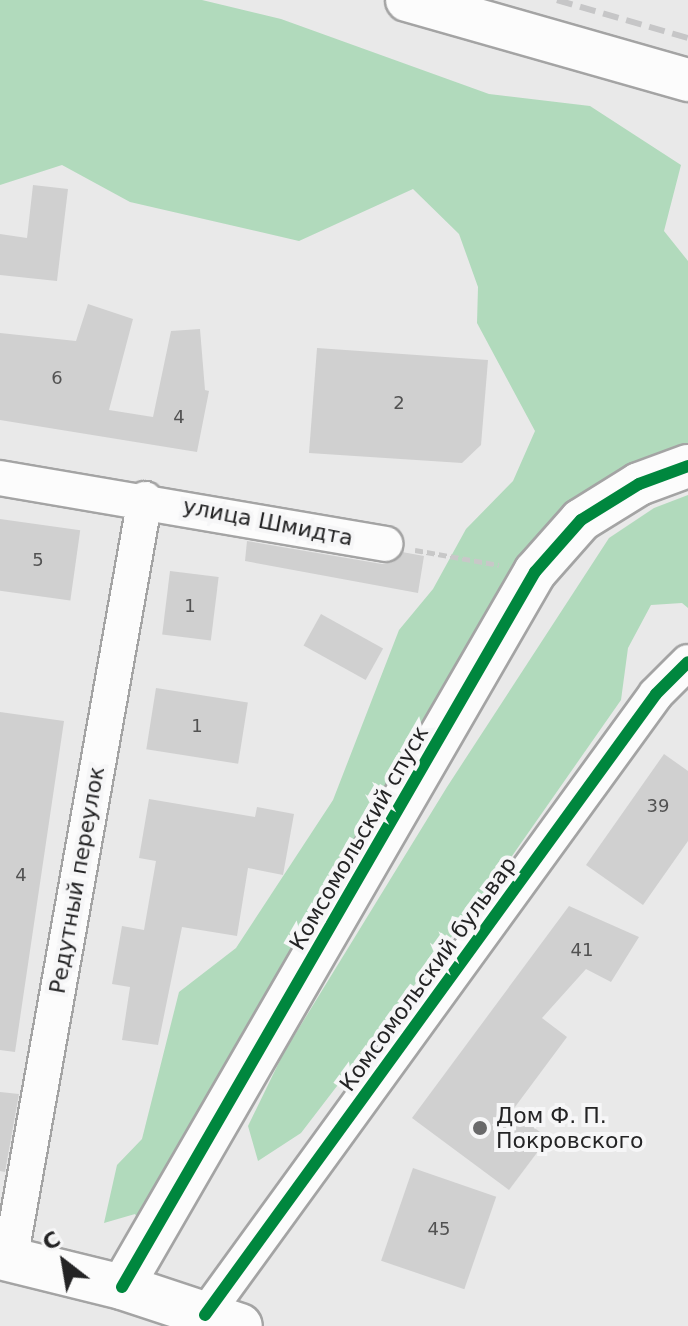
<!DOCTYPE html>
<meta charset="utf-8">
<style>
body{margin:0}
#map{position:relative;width:688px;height:1326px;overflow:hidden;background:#e9e9e9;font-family:"DejaVu Sans",sans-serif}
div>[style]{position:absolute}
.forest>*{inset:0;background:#b1dabc}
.building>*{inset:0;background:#d0d0d0;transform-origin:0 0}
.path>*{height:5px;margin-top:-2.5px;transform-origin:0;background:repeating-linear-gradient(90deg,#c8c8c8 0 8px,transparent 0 12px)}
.roads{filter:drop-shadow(2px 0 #a4a4a4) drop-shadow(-2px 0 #a4a4a4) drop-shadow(0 2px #a4a4a4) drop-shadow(0 -2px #a4a4a4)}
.minor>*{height:34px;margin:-17px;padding:0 17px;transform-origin:17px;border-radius:17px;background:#fcfcfc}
.tertiary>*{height:42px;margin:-21px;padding:0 21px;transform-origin:21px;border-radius:21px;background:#fcfcfc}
.secondary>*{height:44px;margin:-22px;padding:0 22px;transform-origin:22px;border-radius:22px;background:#fcfcfc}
.rail>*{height:6px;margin-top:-3px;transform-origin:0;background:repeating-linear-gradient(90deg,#c6c6c7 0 16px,transparent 0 24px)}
.cycleway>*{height:12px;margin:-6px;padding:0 6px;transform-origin:6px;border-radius:6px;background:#00873e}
.dots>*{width:22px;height:22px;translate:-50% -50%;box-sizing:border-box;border:4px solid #f6f6f7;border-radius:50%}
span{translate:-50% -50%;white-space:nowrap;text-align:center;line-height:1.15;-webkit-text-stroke:8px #f6f6f7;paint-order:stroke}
.number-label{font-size:18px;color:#525252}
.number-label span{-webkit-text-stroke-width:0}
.street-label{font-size:22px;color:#242425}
.poi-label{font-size:22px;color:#242425}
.left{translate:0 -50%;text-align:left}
.north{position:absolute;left:24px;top:1222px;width:80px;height:80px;-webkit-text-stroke:6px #f6f6f7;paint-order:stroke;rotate:329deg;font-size:22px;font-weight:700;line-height:32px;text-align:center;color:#242425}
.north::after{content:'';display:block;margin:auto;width:28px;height:36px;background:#242425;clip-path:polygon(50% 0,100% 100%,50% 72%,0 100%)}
</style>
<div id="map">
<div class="forest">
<div style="clip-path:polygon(0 0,202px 0,281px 19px,489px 94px,590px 106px,681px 165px,664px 231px,688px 261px,688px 455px,581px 520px,150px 1242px,135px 1214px,104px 1223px,117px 1165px,142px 1139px,179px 992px,236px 948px,333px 800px,399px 630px,433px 589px,466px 529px,513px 481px,535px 431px,477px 323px,478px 287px,459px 234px,413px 189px,299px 241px,130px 202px,62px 165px,0 185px)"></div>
<div style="clip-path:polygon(688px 495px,688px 608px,682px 603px,651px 605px,628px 648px,621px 700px,498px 876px,301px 1133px,258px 1161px,248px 1126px,283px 1054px,447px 787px,609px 538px,654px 508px)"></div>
</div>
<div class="building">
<div style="clip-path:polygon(33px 185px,68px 189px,57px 281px,0 275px,0 234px,27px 238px)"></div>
<div style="clip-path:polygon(88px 304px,133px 319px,109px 410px,153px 417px,171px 331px,200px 329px,205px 390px,209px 391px,197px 452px,0 420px,0 333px,76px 341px)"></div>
<div style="clip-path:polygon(317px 348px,488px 360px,481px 445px,462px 463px,309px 453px)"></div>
<div style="left:0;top:519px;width:81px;height:71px;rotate:8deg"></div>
<div style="clip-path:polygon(247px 541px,382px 564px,393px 562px,402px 552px,424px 556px,418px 593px,245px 561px)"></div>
<div style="left:170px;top:571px;width:49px;height:64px;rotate:7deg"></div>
<div style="left:321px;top:614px;width:71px;height:36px;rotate:29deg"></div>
<div style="left:156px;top:688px;width:93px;height:62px;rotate:9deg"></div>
<div style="clip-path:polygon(0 712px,64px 721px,15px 1052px,0 1050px)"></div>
<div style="clip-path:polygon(664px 754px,688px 771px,688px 841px,643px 905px,586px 865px)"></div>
<div style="clip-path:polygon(149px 799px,255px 817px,257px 807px,294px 814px,283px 875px,248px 868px,237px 936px,182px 927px,158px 1045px,122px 1040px,130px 987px,112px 984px,122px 926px,144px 930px,156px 861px,139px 858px)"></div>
<div style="clip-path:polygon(569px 906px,639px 937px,611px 982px,586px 969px,542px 1018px,567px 1037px,512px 1111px,548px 1138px,509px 1190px,412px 1118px)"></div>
<div style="clip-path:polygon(0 1092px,19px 1094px,5px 1172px,0 1171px)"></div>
<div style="left:413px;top:1168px;width:88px;height:98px;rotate:19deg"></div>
</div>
<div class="path">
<div style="left:415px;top:550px;width:85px;rotate:10.1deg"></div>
</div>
<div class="roads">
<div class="minor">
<div style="left:0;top:478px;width:391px;rotate:9.7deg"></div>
<div style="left:10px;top:1260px;width:773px;rotate:-79.94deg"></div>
<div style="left:205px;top:1315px;width:767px;rotate:-54.01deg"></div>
<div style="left:656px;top:694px;width:45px;rotate:-45deg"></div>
</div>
<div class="tertiary">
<div style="left:407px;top:0;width:292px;rotate:15.9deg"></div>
<div style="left:122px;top:1287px;width:826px;rotate:-59.99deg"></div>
<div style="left:535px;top:572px;width:69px;rotate:-48.5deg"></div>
<div style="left:581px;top:520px;width:68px;rotate:-31.8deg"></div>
<div style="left:639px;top:484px;width:52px;rotate:-20.2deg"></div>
</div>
<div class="secondary">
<div style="left:0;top:1257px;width:126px;rotate:13.8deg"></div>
<div style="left:122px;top:1287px;width:124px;rotate:18.3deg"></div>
</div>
</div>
<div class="rail">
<div style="left:557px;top:0;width:136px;rotate:16.2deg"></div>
</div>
<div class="cycleway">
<div style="left:122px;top:1287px;width:826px;rotate:-59.99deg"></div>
<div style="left:535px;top:572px;width:69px;rotate:-48.5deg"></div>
<div style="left:581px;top:520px;width:68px;rotate:-31.8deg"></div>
<div style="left:639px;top:484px;width:52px;rotate:-20.2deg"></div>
<div style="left:205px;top:1315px;width:767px;rotate:-54.01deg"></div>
<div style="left:656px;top:694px;width:45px;rotate:-45deg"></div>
</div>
<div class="dots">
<div style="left:480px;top:1128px;background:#69696a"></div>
</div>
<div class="number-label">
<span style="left:57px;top:378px">6</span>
<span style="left:399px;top:403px">2</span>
<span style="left:179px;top:417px">4</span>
<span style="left:38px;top:560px">5</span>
<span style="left:190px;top:606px">1</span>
<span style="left:197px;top:726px">1</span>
<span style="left:658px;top:806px">39</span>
<span style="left:21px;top:875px">4</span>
<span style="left:582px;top:950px">41</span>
<span style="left:439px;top:1229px">45</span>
</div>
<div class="street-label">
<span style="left:268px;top:522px;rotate:11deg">улица Шмидта</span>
<span style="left:359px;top:838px;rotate:-60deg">Комсомольский спуск</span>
<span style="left:77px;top:880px;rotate:-80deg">Редутный переулок</span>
<span style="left:428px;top:974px;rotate:-54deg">Комсомольский бульвар</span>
</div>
<div class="poi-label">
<span class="left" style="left:496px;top:1128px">Дом Ф. П.<br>Покровского</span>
</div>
<div class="north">С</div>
</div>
